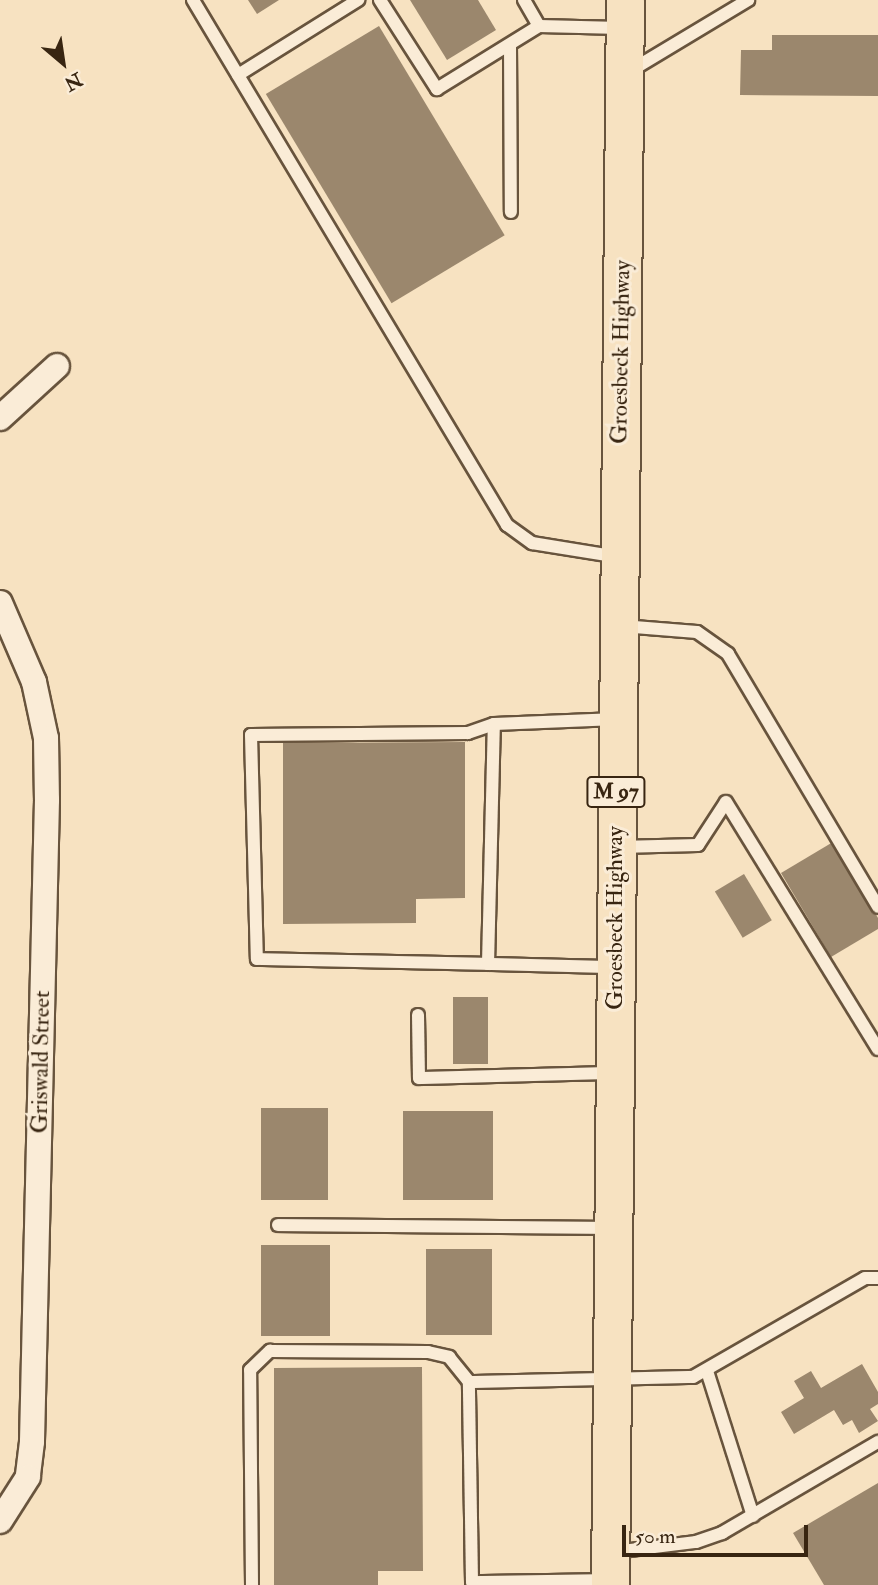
<!DOCTYPE html>
<style>
body{margin:0}
#map{position:relative;width:878px;height:1585px;overflow:hidden;background:#f7e2c1;font-family:"IM FELL Double Pica",serif}
div>[style]{position:absolute}
.building>*{inset:0;background:#9b876d;transform-origin:0 0}
.roads{filter:drop-shadow(2px 0 #68543d) drop-shadow(-2px 0 #68543d) drop-shadow(0 2px #68543d) drop-shadow(0 -2px #68543d)}
.service>*{height:12px;margin:-6px;padding:0 6px;transform-origin:6px;border-radius:6px;background:#faecd7}
.minor>*{height:24px;margin:-12px;padding:0 12px;transform-origin:12px;border-radius:12px;background:#faecd7}
.primary>*{height:37px;margin:-18.5px;padding:0 18.5px;transform-origin:18.5px;border-radius:18.5px;background:#f7e2c1}
span{translate:-50% -50%;white-space:nowrap;text-align:center;line-height:1.15;-webkit-text-stroke:6px #faecd7;paint-order:stroke}
.shield-label span{padding:2px 5px;background:#faecd7;border:2px solid;border-radius:5px;-webkit-text-stroke-width:0}
.shield-label{font-size:21px;color:#382511;font-weight:700}
.street-label{font-size:23px;color:#382511}
.north{position:absolute;left:28px;top:28px;width:70px;height:70px;-webkit-text-stroke:5px #faecd7;paint-order:stroke;rotate:151deg;font-size:19px;font-weight:700;line-height:28px;text-align:center;color:#382511}
.north::after{content:'';display:block;margin:auto;width:24px;height:32px;background:#382511;clip-path:polygon(50% 0,100% 100%,50% 72%,0 100%)}
.scale{position:absolute;left:622px;top:1525px;width:186px;height:32px;box-sizing:border-box;border:4px solid #382511;border-top:0;padding-left:9px;font-size:21px;line-height:24px;white-space:nowrap;color:#382511;-webkit-text-stroke:5px #faecd7;paint-order:stroke}
</style>
<div id="map">
<div class="building">
<div style="clip-path:polygon(248px 0,279px 0,257px 14px)"></div>
<div style="clip-path:polygon(410px 0,478px 0,496px 30px,447px 60px)"></div>
<div style="left:379px;top:26px;width:244px;height:132px;rotate:59deg"></div>
<div style="clip-path:polygon(772px 35px,878px 35px,878px 96px,740px 95px,741px 50px,772px 50px)"></div>
<div style="clip-path:polygon(465px 742px,465px 898px,416px 899px,416px 923px,283px 924px,283px 743px)"></div>
<div style="clip-path:polygon(833px 842px,878px 918px,878px 929px,831px 957px,781px 873px)"></div>
<div style="left:744px;top:874px;width:54px;height:34px;rotate:59deg"></div>
<div style="left:488px;top:997px;width:67px;height:35px;rotate:90deg"></div>
<div style="left:261px;top:1108px;width:67px;height:92px"></div>
<div style="left:403px;top:1111px;width:90px;height:89px"></div>
<div style="left:330px;top:1245px;width:91px;height:69px;rotate:90deg"></div>
<div style="left:426px;top:1249px;width:66px;height:86px"></div>
<div style="clip-path:polygon(862px 1364px,878px 1392px,878px 1404px,870px 1409px,878px 1421px,859px 1433px,852px 1420px,843px 1425px,834px 1410px,794px 1434px,781px 1412px,804px 1398px,794px 1381px,811px 1371px,821px 1388px)"></div>
<div style="clip-path:polygon(422px 1367px,423px 1571px,378px 1571px,378px 1585px,274px 1585px,274px 1368px)"></div>
<div style="clip-path:polygon(878px 1483px,878px 1585px,824px 1585px,793px 1533px)"></div>
</div>
<div class="roads">
<div class="service">
<div style="left:193px;top:0;width:612px;rotate:59.12deg"></div>
<div style="left:507px;top:525px;width:31px;rotate:36deg"></div>
<div style="left:532px;top:543px;width:87px;rotate:9.2deg"></div>
<div style="left:380px;top:0;width:106px;rotate:57.4deg"></div>
<div style="left:437px;top:89px;width:120px;rotate:-31.7deg"></div>
<div style="left:524px;top:0;width:30px;rotate:60deg"></div>
<div style="left:539px;top:26px;width:82px;rotate:1.4deg"></div>
<div style="left:510px;top:45px;width:167px;rotate:89.7deg"></div>
<div style="left:630px;top:71px;width:138px;rotate:-31deg"></div>
<div style="left:238px;top:75px;width:142px;rotate:-32deg"></div>
<div style="left:622px;top:626px;width:75px;rotate:4.6deg"></div>
<div style="left:697px;top:632px;width:38px;rotate:35deg"></div>
<div style="left:728px;top:654px;width:294px;rotate:59.3deg"></div>
<div style="left:494px;top:724px;width:28px;rotate:161deg"></div>
<div style="left:468px;top:733px;width:217px;rotate:179.5deg"></div>
<div style="left:251px;top:735px;width:224px;rotate:88.5deg"></div>
<div style="left:257px;top:959px;width:231px;rotate:1.2deg"></div>
<div style="left:488px;top:964px;width:240px;rotate:-88.6deg"></div>
<div style="left:494px;top:724px;width:123px;rotate:-2.3deg"></div>
<div style="left:619px;top:847px;width:79px;rotate:-1.5deg"></div>
<div style="left:698px;top:845px;width:51px;rotate:-56.9deg"></div>
<div style="left:726px;top:802px;width:290px;rotate:58.4deg"></div>
<div style="left:488px;top:964px;width:123px;rotate:1.4deg"></div>
<div style="left:418px;top:1015px;width:63px;rotate:89.1deg"></div>
<div style="left:419px;top:1078px;width:192px;rotate:-1.5deg"></div>
<div style="left:278px;top:1225px;width:331px;rotate:0.5deg"></div>
<div style="left:707px;top:1371px;width:152px;rotate:72.4deg"></div>
<div style="left:614px;top:1552px;width:83px;rotate:-7deg"></div>
<div style="left:696px;top:1542px;width:28px;rotate:-19deg"></div>
<div style="left:722px;top:1533px;width:181px;rotate:-30.3deg"></div>
<div style="left:606px;top:1580px;width:134px;rotate:179.1deg"></div>
<div style="left:472px;top:1582px;width:200px;rotate:-90.9deg"></div>
<div style="left:469px;top:1382px;width:224px;rotate:-1.3deg"></div>
<div style="left:693px;top:1377px;width:198px;rotate:-29.9deg"></div>
<div style="left:865px;top:1278px;width:13px"></div>
<div style="left:252px;top:1585px;width:215px;rotate:-90.5deg"></div>
<div style="left:250px;top:1370px;width:28px;rotate:-44deg"></div>
<div style="left:270px;top:1351px;width:158px;rotate:0.4deg"></div>
<div style="left:428px;top:1352px;width:22px;rotate:13deg"></div>
<div style="left:449px;top:1357px;width:32px;rotate:51deg"></div>
</div>
<div class="minor">
<div style="left:0;top:418px;width:77px;rotate:-42.4deg"></div>
<div style="left:0;top:603px;width:86px;rotate:66.7deg"></div>
<div style="left:34px;top:682px;width:57px;rotate:77.9deg"></div>
<div style="left:46px;top:738px;width:62px;rotate:89.1deg"></div>
<div style="left:47px;top:800px;width:642px;rotate:91.34deg"></div>
<div style="left:32px;top:1442px;width:35px;rotate:97deg"></div>
<div style="left:28px;top:1477px;width:52px;rotate:122.5deg"></div>
</div>
<div class="primary">
<div style="left:610px;top:1585px;width:1585px;rotate:-89.46deg"></div>
</div>
</div>
<div class="shield-label">
<span style="left:616px;top:792px">M 97</span>
</div>
<div class="street-label">
<span style="left:621px;top:352px;rotate:-89deg">Groesbeck Highway</span>
<span style="left:615px;top:918px;rotate:-90deg">Groesbeck Highway</span>
<span style="left:41px;top:1062px;rotate:-89deg">Griswald Street</span>
</div>
<div class="north">N</div>
<div class="scale">50 m</div>
</div>
